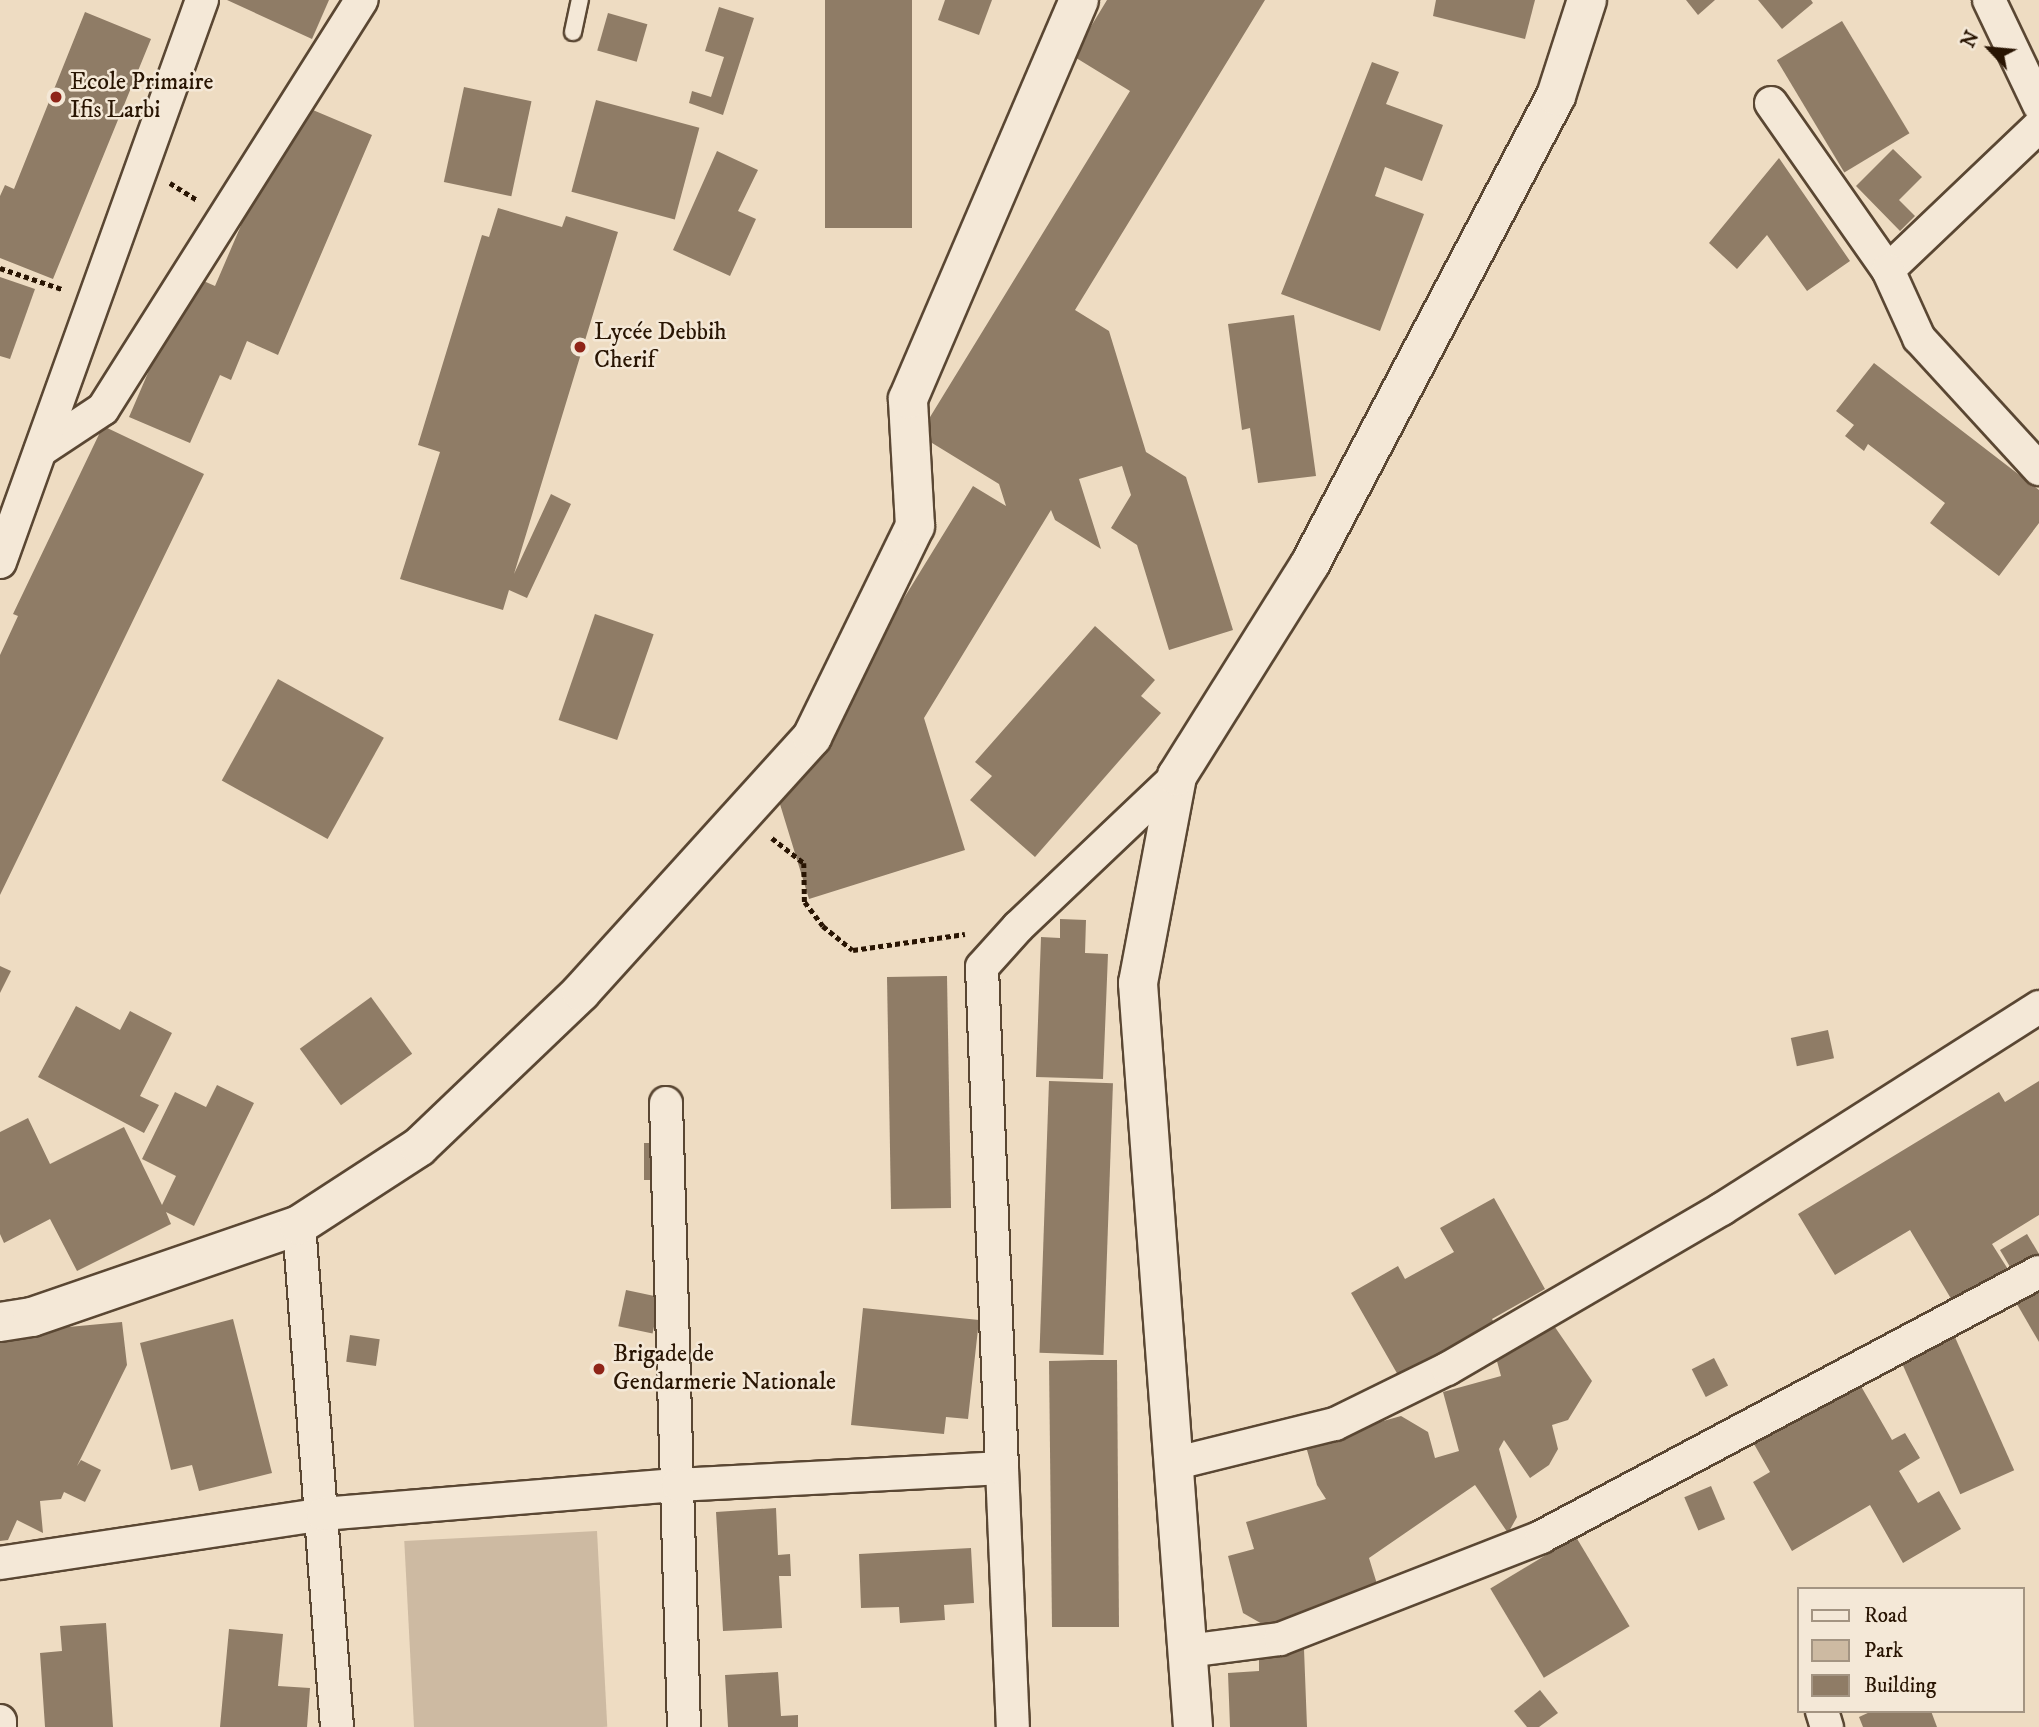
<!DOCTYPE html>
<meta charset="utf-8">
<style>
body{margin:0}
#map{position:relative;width:2039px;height:1727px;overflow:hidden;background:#eedcc2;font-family:"IM FELL DW Pica",serif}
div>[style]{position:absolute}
.green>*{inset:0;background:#cdbaa2;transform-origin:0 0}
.building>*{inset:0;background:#8f7c66;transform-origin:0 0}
.path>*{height:4.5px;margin-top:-2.25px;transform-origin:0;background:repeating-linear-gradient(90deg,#291503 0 5px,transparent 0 8.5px)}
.roads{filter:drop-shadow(2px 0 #5a4733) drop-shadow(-2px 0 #5a4733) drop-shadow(0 2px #5a4733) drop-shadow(0 -2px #5a4733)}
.lane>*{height:16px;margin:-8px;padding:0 8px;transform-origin:8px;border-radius:8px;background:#f4e8d7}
.street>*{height:32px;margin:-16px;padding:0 16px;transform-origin:16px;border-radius:16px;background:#f4e8d7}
.secondary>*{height:38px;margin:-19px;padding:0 19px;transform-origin:19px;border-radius:19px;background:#f4e8d7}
.dots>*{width:19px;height:19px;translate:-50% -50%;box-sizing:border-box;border:4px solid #f4e8d7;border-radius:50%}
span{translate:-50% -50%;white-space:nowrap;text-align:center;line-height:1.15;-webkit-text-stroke:5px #f4e8d7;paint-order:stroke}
.poi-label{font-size:24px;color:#291503}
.left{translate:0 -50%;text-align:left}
.legend{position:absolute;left:1797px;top:1587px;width:228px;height:126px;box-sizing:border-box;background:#f4e8d7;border:2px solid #a39482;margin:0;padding:9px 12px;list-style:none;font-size:21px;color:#291503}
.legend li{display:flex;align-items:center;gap:14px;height:35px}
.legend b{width:35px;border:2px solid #a39482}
.north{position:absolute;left:1955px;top:14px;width:70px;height:70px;-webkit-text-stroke:5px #f4e8d7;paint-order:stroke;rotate:296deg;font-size:19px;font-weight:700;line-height:28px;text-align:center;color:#291503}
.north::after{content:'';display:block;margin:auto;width:24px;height:32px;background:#291503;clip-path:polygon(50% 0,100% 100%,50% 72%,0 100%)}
</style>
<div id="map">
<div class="green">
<div style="left:597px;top:1531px;width:196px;height:193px;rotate:87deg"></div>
</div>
<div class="building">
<div style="clip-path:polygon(227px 0,329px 0,312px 39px)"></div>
<div style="left:825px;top:0;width:87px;height:228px"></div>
<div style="clip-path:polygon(945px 0,992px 0,979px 35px,938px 20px)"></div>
<div style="clip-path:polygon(1107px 0,1265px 0,1075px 310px,1109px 331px,1146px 452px,1186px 477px,1233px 630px,1169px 650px,1137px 545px,1111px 528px,1131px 495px,1122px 466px,1079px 479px,1101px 549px,1055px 520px,1051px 510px,924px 718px,965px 850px,809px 899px,779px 801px,973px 486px,1006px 506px,999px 484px,919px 435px,1130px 91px,1073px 56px)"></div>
<div style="clip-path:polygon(1436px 0,1535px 0,1525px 39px,1433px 16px)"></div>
<div style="clip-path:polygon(1686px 0,1715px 0,1698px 15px)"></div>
<div style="clip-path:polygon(1758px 0,1811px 0,1813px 3px,1782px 29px)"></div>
<div style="clip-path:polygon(719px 7px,754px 18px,723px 115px,689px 103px,692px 91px,711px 97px,724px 57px,705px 51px)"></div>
<div style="clip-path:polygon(85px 12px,151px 39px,53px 279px,0 258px,0 196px,5px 185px,14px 189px)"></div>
<div style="left:608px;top:13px;width:41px;height:39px;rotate:16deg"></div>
<div style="left:1842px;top:21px;width:131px;height:76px;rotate:59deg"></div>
<div style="clip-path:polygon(1372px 62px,1399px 72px,1386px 104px,1443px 125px,1422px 181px,1385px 167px,1375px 196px,1424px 214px,1380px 331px,1281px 294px)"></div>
<div style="left:464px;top:87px;width:69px;height:97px;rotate:12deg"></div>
<div style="left:596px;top:100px;width:107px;height:95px;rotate:15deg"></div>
<div style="clip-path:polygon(294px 102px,372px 135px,278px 355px,247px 341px,231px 380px,220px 375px,190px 443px,129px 417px,190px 275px,215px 286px)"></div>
<div style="clip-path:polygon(1893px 149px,1922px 177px,1899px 200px,1915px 216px,1900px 231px,1856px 186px)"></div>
<div style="clip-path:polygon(717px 151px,758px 170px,738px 211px,756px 219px,730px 276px,673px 250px)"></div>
<div style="clip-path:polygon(1779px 158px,1850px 261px,1807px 291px,1767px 235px,1737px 269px,1709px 243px)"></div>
<div style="clip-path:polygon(498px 208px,562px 227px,566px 216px,618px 232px,514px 574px,551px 494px,571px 504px,527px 598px,509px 590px,503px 610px,400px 579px,440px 452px,418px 445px,482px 235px,489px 237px)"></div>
<div style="clip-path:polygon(0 277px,35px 289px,10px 359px,0 356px)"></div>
<div style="clip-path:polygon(1294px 315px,1316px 476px,1258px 483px,1250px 428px,1242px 430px,1228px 324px)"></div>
<div style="clip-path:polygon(1874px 363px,2039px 490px,2039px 523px,1999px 576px,1930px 523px,1945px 503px,1868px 444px,1864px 451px,1845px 436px,1854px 425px,1836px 411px)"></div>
<div style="clip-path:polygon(103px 426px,204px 474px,0 895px,0 655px,18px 616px,13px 614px)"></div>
<div style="left:595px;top:614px;width:62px;height:112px;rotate:19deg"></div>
<div style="clip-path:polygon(1095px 626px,1155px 680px,1141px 696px,1161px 713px,1035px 857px,970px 800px,992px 776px,975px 762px)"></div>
<div style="left:278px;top:679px;width:121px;height:116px;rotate:29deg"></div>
<div style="clip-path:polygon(1060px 919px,1086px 920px,1085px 953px,1108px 954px,1103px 1079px,1036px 1077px,1041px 937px,1060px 938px)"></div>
<div style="clip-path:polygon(0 966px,11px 971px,0 993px)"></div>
<div style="left:947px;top:976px;width:232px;height:60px;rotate:89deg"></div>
<div style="left:371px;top:997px;width:70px;height:88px;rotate:54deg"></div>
<div style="clip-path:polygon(76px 1006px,120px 1030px,130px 1011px,172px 1033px,140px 1096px,159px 1105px,144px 1133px,38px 1077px)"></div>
<div style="left:1828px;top:1030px;width:29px;height:38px;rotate:78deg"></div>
<div style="left:1049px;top:1081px;width:64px;height:272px;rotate:2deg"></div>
<div style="clip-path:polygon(2039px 1081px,2039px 1215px,1992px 1244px,2011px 1274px,1956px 1307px,1910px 1230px,1835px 1275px,1798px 1214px,1999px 1092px,2005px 1102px)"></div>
<div style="clip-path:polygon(217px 1085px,254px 1103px,194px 1226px,166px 1212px,171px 1224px,77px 1271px,50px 1219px,4px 1243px,0 1234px,0 1132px,28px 1118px,50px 1164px,124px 1127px,162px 1205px,176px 1176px,142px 1159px,175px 1092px,206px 1107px)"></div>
<div style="left:644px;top:1143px;width:21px;height:37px"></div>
<div style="clip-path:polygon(1494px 1198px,1545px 1289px,1492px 1319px,1497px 1328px,1402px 1382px,1351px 1293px,1398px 1266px,1405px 1279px,1454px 1252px,1440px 1228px)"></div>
<div style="clip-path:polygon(2027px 1234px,2039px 1254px,2039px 1264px,2016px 1277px,2000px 1250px)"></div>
<div style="clip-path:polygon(2039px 1284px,2039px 1342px,2014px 1299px)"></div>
<div style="left:626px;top:1290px;width:35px;height:37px;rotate:12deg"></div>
<div style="clip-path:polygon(863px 1308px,979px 1320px,968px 1419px,946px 1417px,944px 1434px,851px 1425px)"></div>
<div style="clip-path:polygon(1548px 1317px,1592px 1381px,1568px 1420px,1552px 1425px,1558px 1449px,1549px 1465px,1530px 1478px,1504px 1440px,1499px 1449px,1517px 1517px,1508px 1533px,1475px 1485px,1369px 1558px,1377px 1584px,1355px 1600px,1264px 1625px,1243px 1613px,1228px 1556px,1254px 1549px,1246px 1522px,1326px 1499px,1317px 1485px,1305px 1443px,1401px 1416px,1428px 1432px,1435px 1458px,1459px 1451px,1443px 1392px,1501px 1376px,1495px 1354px)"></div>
<div style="clip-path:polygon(233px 1319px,272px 1473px,199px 1491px,192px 1465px,171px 1470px,140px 1343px)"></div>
<div style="clip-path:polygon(122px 1322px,127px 1365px,77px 1466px,81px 1460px,101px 1470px,85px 1502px,64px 1492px,61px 1499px,40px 1501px,43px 1533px,17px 1520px,8px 1540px,0 1541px,0 1342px,4px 1333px)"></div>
<div style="left:350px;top:1335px;width:30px;height:27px;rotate:8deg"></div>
<div style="left:1954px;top:1335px;width:148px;height:59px;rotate:66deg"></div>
<div style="left:1714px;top:1358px;width:31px;height:25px;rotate:63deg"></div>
<div style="clip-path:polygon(1091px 1360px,1117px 1360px,1119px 1627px,1052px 1627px,1049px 1361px)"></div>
<div style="clip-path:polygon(1858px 1381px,1892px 1440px,1905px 1433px,1920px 1458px,1899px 1471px,1918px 1503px,1939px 1491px,1961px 1529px,1903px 1563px,1870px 1505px,1792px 1551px,1753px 1482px,1770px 1472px,1754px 1444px)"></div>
<div style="left:1711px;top:1486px;width:36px;height:29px;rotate:67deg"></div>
<div style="clip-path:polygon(776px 1508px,778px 1555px,790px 1554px,791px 1576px,779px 1576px,782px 1628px,723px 1631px,716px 1512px)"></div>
<div style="left:1576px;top:1537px;width:104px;height:100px;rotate:59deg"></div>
<div style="clip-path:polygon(971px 1548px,974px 1603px,944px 1605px,945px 1620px,900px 1623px,899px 1607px,861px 1608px,859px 1554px)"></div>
<div style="clip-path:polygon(106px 1623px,113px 1727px,45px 1727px,40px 1653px,62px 1651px,60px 1626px)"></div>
<div style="clip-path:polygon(229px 1629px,283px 1634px,278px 1686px,310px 1688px,307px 1727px,220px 1727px)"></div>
<div style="clip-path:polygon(1304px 1649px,1307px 1727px,1230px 1727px,1228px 1673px,1259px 1671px,1259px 1651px)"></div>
<div style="clip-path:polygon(778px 1672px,781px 1716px,798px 1715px,798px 1727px,728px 1727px,725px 1675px)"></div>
<div style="clip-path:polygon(1540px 1690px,1558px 1713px,1539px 1727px,1527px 1727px,1514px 1711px)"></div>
<div style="clip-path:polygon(1872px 1711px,1931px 1711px,1937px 1727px,1863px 1727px,1859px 1717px)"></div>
</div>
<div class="path">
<div style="left:170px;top:183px;width:31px;rotate:32deg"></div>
<div style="left:0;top:268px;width:65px;rotate:18.7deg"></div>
<div style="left:772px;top:838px;width:41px;rotate:38deg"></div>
<div style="left:804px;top:863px;width:39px;rotate:89deg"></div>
<div style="left:805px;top:902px;width:30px;rotate:53deg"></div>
<div style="left:823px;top:926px;width:38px;rotate:39deg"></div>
<div style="left:853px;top:950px;width:113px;rotate:-8.1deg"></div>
</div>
<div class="roads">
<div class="lane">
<div style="left:573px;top:32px;width:33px;rotate:-78deg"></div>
</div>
<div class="street">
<div style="left:1989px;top:0;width:116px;rotate:64.5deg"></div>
<div style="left:1771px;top:103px;width:204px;rotate:55deg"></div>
<div style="left:1888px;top:270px;width:209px;rotate:-43.6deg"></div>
<div style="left:1888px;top:270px;width:75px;rotate:65.5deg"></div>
<div style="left:1919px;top:338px;width:178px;rotate:47.5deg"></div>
<div style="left:41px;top:450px;width:74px;rotate:-33.5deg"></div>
<div style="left:103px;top:409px;width:484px;rotate:-57.7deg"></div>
<div style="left:0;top:562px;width:597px;rotate:-70.23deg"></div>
<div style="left:666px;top:1103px;width:624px;rotate:88.35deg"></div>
<div style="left:299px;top:1225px;width:503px;rotate:85.67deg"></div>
<div style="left:1173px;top:1464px;width:167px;rotate:-13.9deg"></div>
<div style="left:1335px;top:1424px;width:125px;rotate:-26.2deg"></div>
<div style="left:1447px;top:1369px;width:318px;rotate:-30.2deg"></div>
<div style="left:1722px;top:1209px;width:376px;rotate:-32.5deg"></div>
<div style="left:1002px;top:1468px;width:259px;rotate:87.6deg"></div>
<div style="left:0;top:1563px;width:327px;rotate:-8.6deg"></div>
<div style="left:323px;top:1514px;width:356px;rotate:-4.7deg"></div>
<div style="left:678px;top:1485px;width:324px;rotate:-3deg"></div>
<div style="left:1002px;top:1468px;width:501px;rotate:-92.29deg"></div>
<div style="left:982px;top:967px;width:54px;rotate:-48deg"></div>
<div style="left:1018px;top:927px;width:219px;rotate:-43.5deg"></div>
<div style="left:1187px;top:1651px;width:94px;rotate:-7.4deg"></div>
<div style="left:1280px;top:1639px;width:280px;rotate:-21.3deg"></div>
<div style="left:1541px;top:1537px;width:564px;rotate:-28.02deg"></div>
<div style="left:1822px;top:1711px;width:17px;rotate:73deg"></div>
<div style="left:0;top:1721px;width:6px;rotate:90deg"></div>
</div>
<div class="secondary">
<div style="left:0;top:1322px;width:32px;rotate:-9deg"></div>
<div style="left:32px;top:1317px;width:282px;rotate:-19deg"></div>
<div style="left:299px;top:1225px;width:143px;rotate:-33deg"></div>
<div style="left:419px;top:1147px;width:224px;rotate:-43.7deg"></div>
<div style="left:581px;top:992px;width:344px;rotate:-47.8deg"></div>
<div style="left:812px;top:737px;width:235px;rotate:-64deg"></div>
<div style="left:915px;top:526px;width:127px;rotate:-93.2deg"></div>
<div style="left:908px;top:399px;width:434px;rotate:-66.8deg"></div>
<div style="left:1193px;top:1727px;width:746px;rotate:-94.23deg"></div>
<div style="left:1138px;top:983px;width:211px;rotate:-79.3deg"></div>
<div style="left:1177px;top:776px;width:250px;rotate:-57.9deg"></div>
<div style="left:1310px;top:564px;width:529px;rotate:-62.27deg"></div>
<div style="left:1556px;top:96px;width:101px;rotate:-72.1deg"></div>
</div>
</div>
<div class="dots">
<div style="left:56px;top:97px;background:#8f2418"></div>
<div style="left:580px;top:347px;background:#8f2418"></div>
<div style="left:599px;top:1369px;background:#8f2418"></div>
</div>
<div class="poi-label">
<span class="left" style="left:70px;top:97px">Ecole Primaire<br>Ifis Larbi</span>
<span class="left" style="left:594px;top:347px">Lycée Debbih<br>Cherif</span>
<span class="left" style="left:613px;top:1369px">Brigade de<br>Gendarmerie Nationale</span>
</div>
<ul class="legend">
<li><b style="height:9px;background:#f4e8d7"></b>Road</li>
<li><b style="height:19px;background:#cdbaa2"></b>Park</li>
<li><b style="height:19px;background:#8f7c66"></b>Building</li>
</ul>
<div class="north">N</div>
</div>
